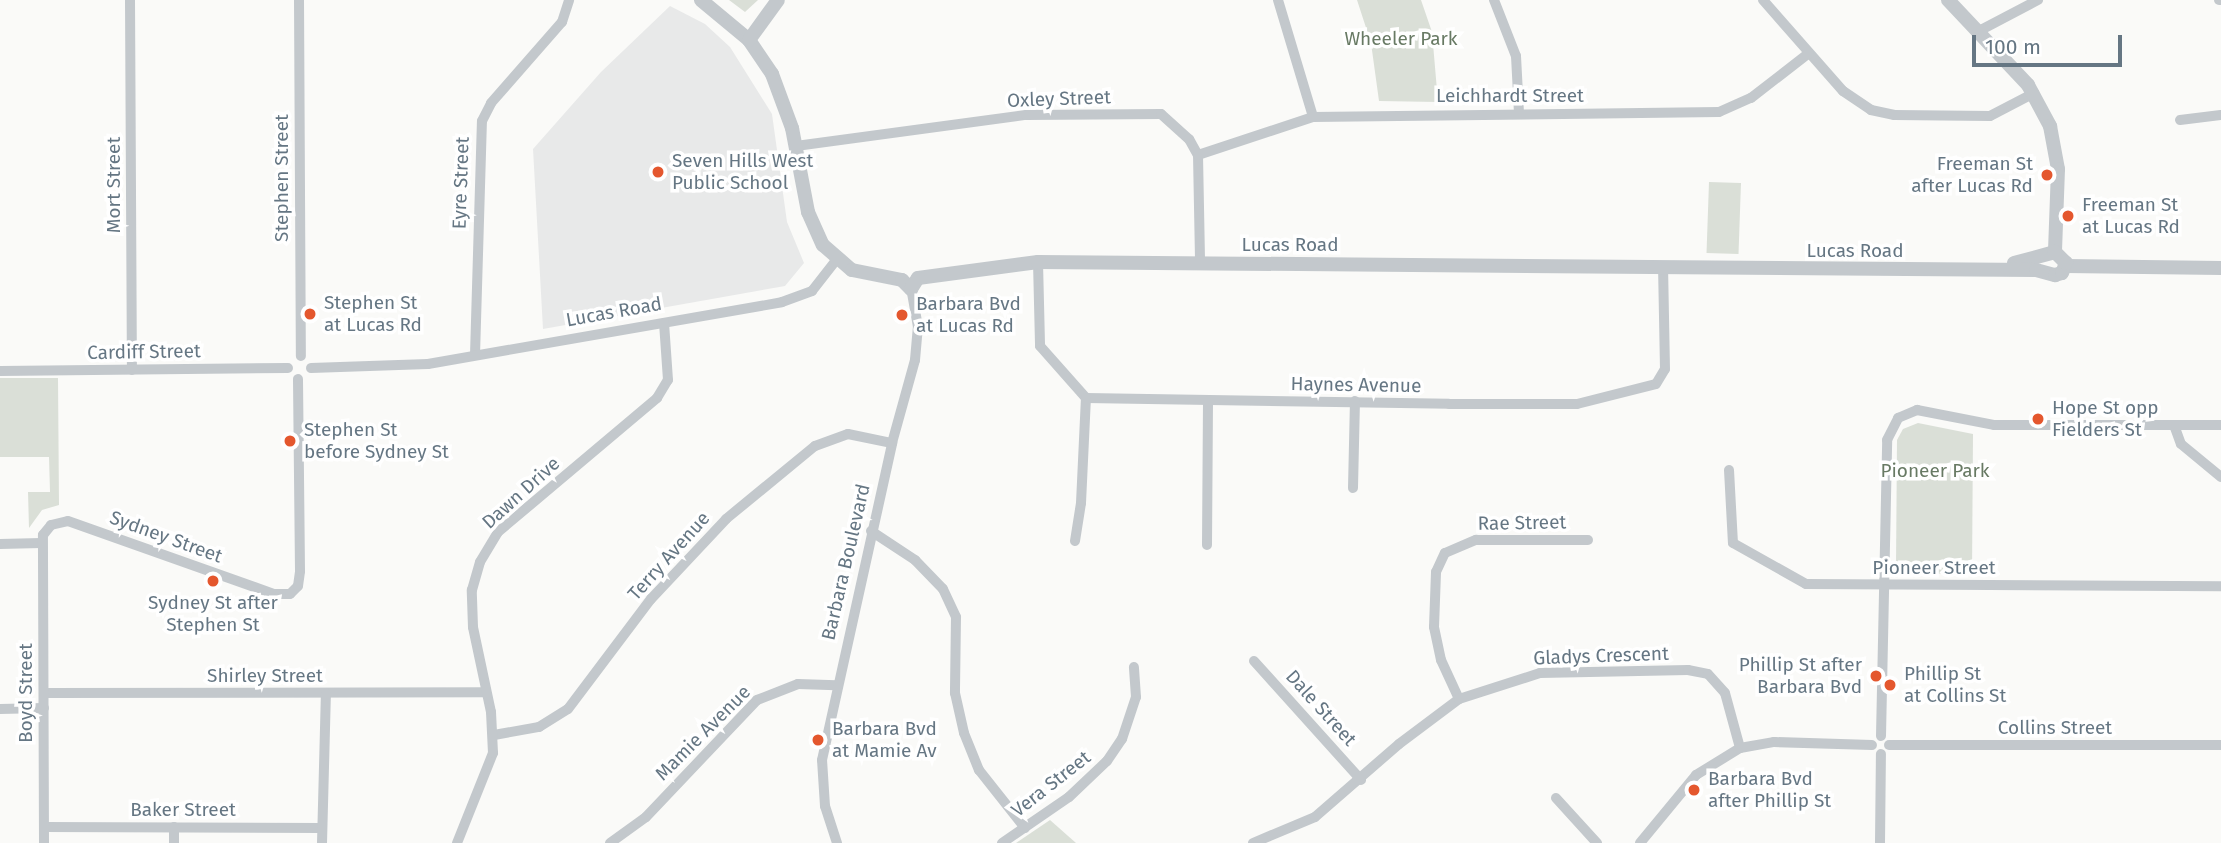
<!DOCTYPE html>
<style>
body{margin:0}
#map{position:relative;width:2221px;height:843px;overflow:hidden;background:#fafaf8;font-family:"Fira Sans",sans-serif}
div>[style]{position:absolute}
.built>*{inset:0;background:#e8e9e9}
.green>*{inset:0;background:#dadfd7;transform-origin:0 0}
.minor>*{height:10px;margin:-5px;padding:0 5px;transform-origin:5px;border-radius:5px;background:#c3c8cc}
.tertiary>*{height:14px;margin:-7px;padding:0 7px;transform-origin:7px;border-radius:7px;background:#c3c8cc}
.dots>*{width:19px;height:19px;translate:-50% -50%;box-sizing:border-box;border:4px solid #fff;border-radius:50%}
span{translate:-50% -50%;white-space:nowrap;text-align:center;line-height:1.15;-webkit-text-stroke:7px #fff;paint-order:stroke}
.park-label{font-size:19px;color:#687a64}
.street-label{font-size:19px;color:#657683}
.poi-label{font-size:19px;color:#657683}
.left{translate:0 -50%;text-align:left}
.right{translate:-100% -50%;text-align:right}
.scale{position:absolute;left:1972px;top:35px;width:150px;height:32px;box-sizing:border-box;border:4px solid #657683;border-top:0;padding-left:9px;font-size:21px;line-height:24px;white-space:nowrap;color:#657683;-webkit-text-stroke:5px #fff;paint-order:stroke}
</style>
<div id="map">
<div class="built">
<div style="clip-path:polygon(670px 6px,705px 24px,730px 47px,772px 114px,787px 222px,804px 263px,785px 286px,543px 329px,533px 149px,601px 72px)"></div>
</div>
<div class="green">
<div style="clip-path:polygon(729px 0,758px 0,745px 12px)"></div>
<div style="clip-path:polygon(1357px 0,1421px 0,1432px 32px,1438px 102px,1379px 101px,1371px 43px)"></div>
<div style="left:1709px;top:182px;width:32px;height:71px;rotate:2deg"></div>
<div style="clip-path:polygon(0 378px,58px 378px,59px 505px,42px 510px,29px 528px,28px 492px,50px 492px,49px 457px,0 457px)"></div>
<div style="clip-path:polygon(1918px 423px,1973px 434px,1972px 574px,1903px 573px,1896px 567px,1897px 440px,1903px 429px)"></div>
<div style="clip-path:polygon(1050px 820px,1076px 843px,1016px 843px)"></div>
</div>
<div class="minor">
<div style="left:130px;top:0;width:370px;rotate:89.7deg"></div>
<div style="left:299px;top:0;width:356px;rotate:89.7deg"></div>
<div style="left:1278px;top:0;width:122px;rotate:73.3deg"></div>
<div style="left:1494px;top:0;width:60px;rotate:68.6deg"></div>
<div style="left:1516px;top:56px;width:58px;rotate:87deg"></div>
<div style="left:1763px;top:0;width:121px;rotate:48.7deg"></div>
<div style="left:1843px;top:91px;width:34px;rotate:34deg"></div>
<div style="left:1871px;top:110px;width:24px;rotate:12deg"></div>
<div style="left:1894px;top:115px;width:96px;rotate:0.6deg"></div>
<div style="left:1990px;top:116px;width:50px;rotate:-27.6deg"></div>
<div style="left:2219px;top:0;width:2px"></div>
<div style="left:1977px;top:32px;width:69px;rotate:-27.7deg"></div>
<div style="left:2180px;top:120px;width:41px;rotate:-7deg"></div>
<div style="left:796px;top:146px;width:232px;rotate:-7.7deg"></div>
<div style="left:1026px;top:115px;width:135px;rotate:-0.4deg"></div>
<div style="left:1161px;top:114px;width:38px;rotate:42deg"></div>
<div style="left:1189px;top:139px;width:18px;rotate:61deg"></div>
<div style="left:1198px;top:155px;width:109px;rotate:88.9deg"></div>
<div style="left:1198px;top:155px;width:121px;rotate:-18.3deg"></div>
<div style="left:1313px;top:117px;width:406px;rotate:-0.7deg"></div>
<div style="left:1719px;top:112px;width:35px;rotate:-24deg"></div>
<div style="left:1751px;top:98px;width:73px;rotate:-37.8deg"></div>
<div style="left:1038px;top:262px;width:84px;rotate:88.6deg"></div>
<div style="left:1040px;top:346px;width:69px;rotate:48.5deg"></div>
<div style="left:1086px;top:398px;width:363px;rotate:0.9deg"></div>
<div style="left:1449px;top:404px;width:128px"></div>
<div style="left:1577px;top:404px;width:81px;rotate:-14.2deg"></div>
<div style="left:1656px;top:384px;width:17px;rotate:-59deg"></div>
<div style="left:1665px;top:369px;width:103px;rotate:-91.1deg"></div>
<div style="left:475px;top:355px;width:234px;rotate:-88.3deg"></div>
<div style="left:482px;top:121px;width:20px;rotate:-63deg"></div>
<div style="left:491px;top:103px;width:108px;rotate:-48.8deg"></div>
<div style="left:562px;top:22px;width:23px;rotate:-72deg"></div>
<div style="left:311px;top:368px;width:117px;rotate:-2deg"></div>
<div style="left:428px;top:364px;width:359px;rotate:-9.9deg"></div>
<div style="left:782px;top:302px;width:32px;rotate:-20deg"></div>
<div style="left:812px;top:291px;width:39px;rotate:-52deg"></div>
<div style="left:0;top:371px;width:288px;rotate:-0.6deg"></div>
<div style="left:2174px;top:425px;width:20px;rotate:70deg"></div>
<div style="left:2181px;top:444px;width:52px;rotate:39.5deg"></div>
<div style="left:1729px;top:470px;width:73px;rotate:86.9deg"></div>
<div style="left:1733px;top:543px;width:84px;rotate:29.3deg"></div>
<div style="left:1806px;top:584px;width:415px;rotate:0.3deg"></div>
<div style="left:1353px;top:488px;width:87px;rotate:-88.7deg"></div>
<div style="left:871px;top:531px;width:53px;rotate:33.4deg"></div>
<div style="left:915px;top:560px;width:40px;rotate:46deg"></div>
<div style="left:943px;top:589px;width:31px;rotate:65deg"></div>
<div style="left:956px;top:617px;width:76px;rotate:90.8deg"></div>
<div style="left:955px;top:693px;width:41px;rotate:77.3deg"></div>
<div style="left:964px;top:733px;width:40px;rotate:68deg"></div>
<div style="left:979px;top:770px;width:74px;rotate:51.6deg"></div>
<div style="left:1075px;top:541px;width:38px;rotate:-81deg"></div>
<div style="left:1081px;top:503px;width:105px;rotate:-87.3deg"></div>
<div style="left:0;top:544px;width:41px;rotate:-1.4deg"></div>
<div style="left:1207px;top:545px;width:144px;rotate:-89.6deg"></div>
<div style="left:1254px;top:661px;width:160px;rotate:48deg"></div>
<div style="left:44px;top:693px;width:442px;rotate:-0.1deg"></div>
<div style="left:1459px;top:699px;width:43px;rotate:-114.8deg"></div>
<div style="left:1441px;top:660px;width:34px;rotate:-102deg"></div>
<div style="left:1434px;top:627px;width:55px;rotate:-87.9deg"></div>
<div style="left:1436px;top:572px;width:21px;rotate:-65deg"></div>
<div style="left:1445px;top:553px;width:34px;rotate:-23deg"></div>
<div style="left:1476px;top:540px;width:112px"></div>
<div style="left:0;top:709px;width:44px;rotate:-1.3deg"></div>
<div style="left:494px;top:735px;width:46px;rotate:-10.1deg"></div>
<div style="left:539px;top:727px;width:34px;rotate:-32deg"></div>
<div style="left:568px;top:709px;width:138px;rotate:-53deg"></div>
<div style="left:651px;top:599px;width:110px;rotate:-46.8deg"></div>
<div style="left:726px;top:519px;width:115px;rotate:-39.4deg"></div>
<div style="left:815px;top:446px;width:35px;rotate:-20deg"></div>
<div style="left:848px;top:434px;width:45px;rotate:11.6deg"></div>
<div style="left:1881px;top:736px;width:296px;rotate:-88.8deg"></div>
<div style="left:1887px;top:440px;width:25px;rotate:-63deg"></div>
<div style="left:1898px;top:418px;width:21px;rotate:-23deg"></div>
<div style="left:1917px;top:410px;width:78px;rotate:11deg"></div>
<div style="left:1994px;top:425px;width:227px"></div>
<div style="left:1889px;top:745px;width:332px"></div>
<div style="left:1556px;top:798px;width:61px;rotate:47.7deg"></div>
<div style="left:44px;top:827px;width:278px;rotate:0.2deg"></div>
<div style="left:174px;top:827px;width:16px;rotate:90deg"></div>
<div style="left:44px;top:843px;width:308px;rotate:-90.2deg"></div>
<div style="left:43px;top:535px;width:13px;rotate:-51deg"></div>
<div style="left:51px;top:525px;width:17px;rotate:-13deg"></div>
<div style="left:68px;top:521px;width:219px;rotate:19.5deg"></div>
<div style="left:274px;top:594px;width:16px"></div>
<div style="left:290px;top:594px;width:11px;rotate:-45deg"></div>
<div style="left:298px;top:586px;width:15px;rotate:-82deg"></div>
<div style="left:300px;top:571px;width:192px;rotate:-90.6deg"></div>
<div style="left:322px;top:843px;width:149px;rotate:-88.5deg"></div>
<div style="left:457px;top:843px;width:97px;rotate:-68.2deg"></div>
<div style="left:493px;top:753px;width:41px;rotate:-92.8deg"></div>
<div style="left:491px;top:712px;width:87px;rotate:-102deg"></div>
<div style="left:473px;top:627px;width:37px;rotate:-92deg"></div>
<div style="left:472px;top:590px;width:29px;rotate:-74deg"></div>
<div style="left:480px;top:562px;width:35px;rotate:-59deg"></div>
<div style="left:498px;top:532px;width:208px;rotate:-40.1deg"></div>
<div style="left:657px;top:398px;width:21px;rotate:-59deg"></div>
<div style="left:668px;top:380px;width:57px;rotate:-94deg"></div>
<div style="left:610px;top:843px;width:44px;rotate:-35.8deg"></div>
<div style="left:646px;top:817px;width:161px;rotate:-46.5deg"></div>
<div style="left:757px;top:700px;width:44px;rotate:-21.3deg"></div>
<div style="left:798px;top:684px;width:38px;rotate:2deg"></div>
<div style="left:837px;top:843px;width:39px;rotate:-108deg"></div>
<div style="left:825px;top:806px;width:46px;rotate:-93.7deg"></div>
<div style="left:822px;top:760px;width:325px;rotate:-77.5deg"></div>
<div style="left:892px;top:443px;width:86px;rotate:-74.5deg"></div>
<div style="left:915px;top:360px;width:33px;rotate:-85deg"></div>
<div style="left:918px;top:327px;width:39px;rotate:-100deg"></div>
<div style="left:1002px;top:843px;width:81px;rotate:-34.5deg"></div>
<div style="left:1069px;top:797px;width:52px;rotate:-43.5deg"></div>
<div style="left:1107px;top:761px;width:27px;rotate:-56deg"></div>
<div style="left:1122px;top:739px;width:44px;rotate:-71.6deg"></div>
<div style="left:1136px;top:697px;width:30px;rotate:-94deg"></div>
<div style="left:1253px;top:843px;width:67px;rotate:-22.8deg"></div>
<div style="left:1315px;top:817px;width:111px;rotate:-41deg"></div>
<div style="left:1399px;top:744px;width:75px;rotate:-36.9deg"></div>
<div style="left:1459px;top:699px;width:85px;rotate:-17.8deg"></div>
<div style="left:1540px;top:673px;width:148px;rotate:-1.2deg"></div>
<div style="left:1688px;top:670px;width:20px;rotate:11deg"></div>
<div style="left:1708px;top:674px;width:25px;rotate:48deg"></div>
<div style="left:1725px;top:693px;width:57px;rotate:74.7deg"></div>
<div style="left:1640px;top:843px;width:88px;rotate:-50.5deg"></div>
<div style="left:1696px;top:775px;width:52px;rotate:-31.5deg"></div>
<div style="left:1740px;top:748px;width:35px;rotate:-10deg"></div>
<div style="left:1774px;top:742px;width:98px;rotate:1.8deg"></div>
<div style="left:1880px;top:843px;width:89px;rotate:-89.4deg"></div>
</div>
<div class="tertiary">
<div style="left:701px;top:0;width:62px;rotate:39.8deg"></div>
<div style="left:749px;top:40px;width:41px;rotate:55.9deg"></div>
<div style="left:772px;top:74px;width:58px;rotate:69.7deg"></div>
<div style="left:792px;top:128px;width:86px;rotate:79.2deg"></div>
<div style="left:808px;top:212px;width:36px;rotate:66deg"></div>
<div style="left:823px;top:245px;width:38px;rotate:41deg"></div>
<div style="left:852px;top:270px;width:51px;rotate:11.3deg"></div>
<div style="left:1948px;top:0;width:117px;rotate:46.7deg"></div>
<div style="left:2028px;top:85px;width:47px;rotate:61.8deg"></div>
<div style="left:2050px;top:126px;width:44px;rotate:79.5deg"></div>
<div style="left:2058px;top:169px;width:83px;rotate:92.1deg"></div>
<div style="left:749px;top:40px;width:49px;rotate:-54.1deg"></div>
<div style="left:2014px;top:263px;width:42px;rotate:-15deg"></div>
<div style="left:2066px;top:266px;width:155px;rotate:0.7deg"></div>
<div style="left:918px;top:278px;width:121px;rotate:-7.6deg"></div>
<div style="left:1038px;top:262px;width:998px;rotate:0.46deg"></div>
<div style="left:2036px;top:270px;width:20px;rotate:15deg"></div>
<div style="left:2055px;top:275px;width:7px;rotate:-16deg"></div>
<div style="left:2062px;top:273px;width:11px;rotate:-68deg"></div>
<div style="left:2066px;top:263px;width:16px;rotate:-135deg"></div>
<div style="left:902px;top:280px;width:13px;rotate:45deg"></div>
<div style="left:911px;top:289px;width:13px;rotate:-58deg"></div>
</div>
<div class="dots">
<div style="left:658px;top:172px;background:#e4572e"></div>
<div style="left:2047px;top:175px;background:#e4572e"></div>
<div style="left:2068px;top:216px;background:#e4572e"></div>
<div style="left:310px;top:314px;background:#e4572e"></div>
<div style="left:902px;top:315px;background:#e4572e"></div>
<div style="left:2038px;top:419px;background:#e4572e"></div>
<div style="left:290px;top:441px;background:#e4572e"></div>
<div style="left:213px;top:581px;background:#e4572e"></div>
<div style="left:1876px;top:676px;background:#e4572e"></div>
<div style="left:1890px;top:685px;background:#e4572e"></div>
<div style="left:818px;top:740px;background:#e4572e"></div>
<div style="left:1694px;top:790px;background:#e4572e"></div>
</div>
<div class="park-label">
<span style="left:1401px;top:39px">Wheeler Park</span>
<span style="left:1935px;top:471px">Pioneer Park</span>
</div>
<div class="street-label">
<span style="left:1510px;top:96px">Leichhardt Street</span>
<span style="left:1059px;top:99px;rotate:-2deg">Oxley Street</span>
<span style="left:282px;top:178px;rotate:-90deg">Stephen Street</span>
<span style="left:461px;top:183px;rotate:-88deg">Eyre Street</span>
<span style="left:114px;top:185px;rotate:-90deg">Mort Street</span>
<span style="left:1290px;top:245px">Lucas Road</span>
<span style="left:1855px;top:251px">Lucas Road</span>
<span style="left:614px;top:312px;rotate:-10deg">Lucas Road</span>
<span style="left:144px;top:352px;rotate:-1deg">Cardiff Street</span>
<span style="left:1356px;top:385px;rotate:1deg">Haynes Avenue</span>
<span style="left:521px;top:493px;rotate:-42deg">Dawn Drive</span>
<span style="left:1522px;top:523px;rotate:-1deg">Rae Street</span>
<span style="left:166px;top:537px;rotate:20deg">Sydney Street</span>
<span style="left:669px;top:556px;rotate:-48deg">Terry Avenue</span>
<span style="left:846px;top:562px;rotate:-77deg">Barbara Boulevard</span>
<span style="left:1934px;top:568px">Pioneer Street</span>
<span style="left:1601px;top:656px;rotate:-2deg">Gladys Crescent</span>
<span style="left:265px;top:676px">Shirley Street</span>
<span style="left:26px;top:693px;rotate:-90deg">Boyd Street</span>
<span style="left:1321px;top:708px;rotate:48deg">Dale Street</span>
<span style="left:2055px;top:728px">Collins Street</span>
<span style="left:703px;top:733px;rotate:-45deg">Mamie Avenue</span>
<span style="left:1051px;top:784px;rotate:-38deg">Vera Street</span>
<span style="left:183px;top:810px">Baker Street</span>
</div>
<div class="poi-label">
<span class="left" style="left:672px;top:172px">Seven Hills West<br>Public School</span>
<span class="right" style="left:2033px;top:175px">Freeman St<br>after Lucas Rd</span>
<span class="left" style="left:2082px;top:216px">Freeman St<br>at Lucas Rd</span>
<span class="left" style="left:324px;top:314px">Stephen St<br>at Lucas Rd</span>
<span class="left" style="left:916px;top:315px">Barbara Bvd<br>at Lucas Rd</span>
<span class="left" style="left:2052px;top:419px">Hope St opp<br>Fielders St</span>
<span class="left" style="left:304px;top:441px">Stephen St<br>before Sydney St</span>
<span style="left:213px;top:614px">Sydney St after<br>Stephen St</span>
<span class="right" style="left:1862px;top:676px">Phillip St after<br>Barbara Bvd</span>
<span class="left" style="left:1904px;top:685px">Phillip St<br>at Collins St</span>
<span class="left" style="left:832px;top:740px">Barbara Bvd<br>at Mamie Av</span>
<span class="left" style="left:1708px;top:790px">Barbara Bvd<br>after Phillip St</span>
</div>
<div class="scale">100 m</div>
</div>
